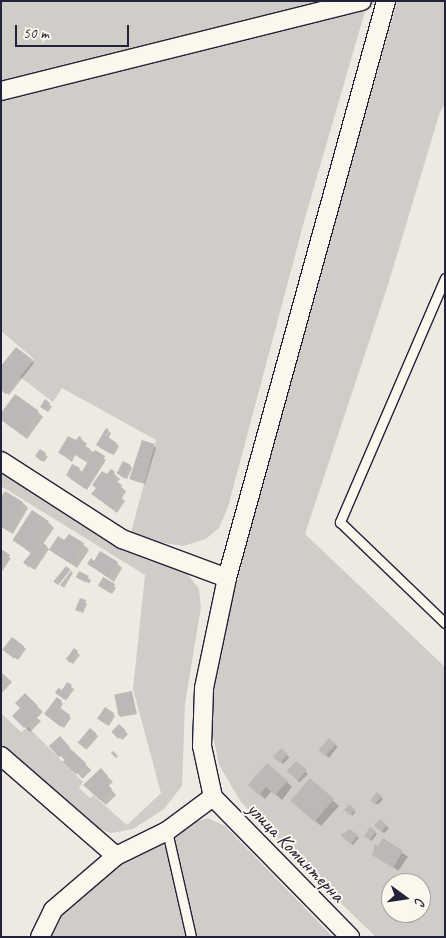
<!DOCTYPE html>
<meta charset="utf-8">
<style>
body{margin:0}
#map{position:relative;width:446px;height:938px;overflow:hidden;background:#eeeae2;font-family:Caveat,sans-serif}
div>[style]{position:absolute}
.green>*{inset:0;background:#d0cdc9}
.shadow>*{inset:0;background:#0003;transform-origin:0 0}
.building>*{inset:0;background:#bcb8b8;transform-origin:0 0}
.roads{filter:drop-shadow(1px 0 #22223b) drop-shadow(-1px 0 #22223b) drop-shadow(0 1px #22223b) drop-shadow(0 -1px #22223b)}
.lane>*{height:9px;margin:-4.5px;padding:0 4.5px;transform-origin:4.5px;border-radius:4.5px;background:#fbf7ec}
.street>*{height:18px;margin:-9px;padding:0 9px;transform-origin:9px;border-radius:9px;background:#fbf7ec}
span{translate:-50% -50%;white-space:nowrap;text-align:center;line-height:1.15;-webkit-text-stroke:4px #fbf7ec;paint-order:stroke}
.street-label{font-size:20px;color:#22223b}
.frame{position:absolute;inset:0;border:2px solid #22223b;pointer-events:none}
.north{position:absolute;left:381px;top:873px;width:50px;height:50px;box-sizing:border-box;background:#fbf7ec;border:1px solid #a4a2a5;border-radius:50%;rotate:104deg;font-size:14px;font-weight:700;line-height:20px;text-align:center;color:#22223b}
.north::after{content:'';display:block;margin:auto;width:18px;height:22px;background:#22223b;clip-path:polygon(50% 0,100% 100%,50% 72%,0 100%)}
.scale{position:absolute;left:15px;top:25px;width:114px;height:22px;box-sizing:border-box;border:2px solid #22223b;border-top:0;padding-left:6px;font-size:15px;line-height:18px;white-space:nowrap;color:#22223b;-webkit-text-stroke:4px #fbf7ec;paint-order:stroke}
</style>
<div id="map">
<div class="green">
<div style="clip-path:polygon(1px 1px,368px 1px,305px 218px,228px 507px,219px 528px,206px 539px,183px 546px,159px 542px,131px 532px,156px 440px,62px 388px,53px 402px,20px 377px,34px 359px,1px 331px)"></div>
<div style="clip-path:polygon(evenodd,397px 1px,445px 1px,445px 104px,440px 112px,387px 288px,305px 534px,445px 667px,445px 937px,376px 937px,291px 855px,241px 802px,219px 765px,211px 726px,214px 684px,224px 634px,257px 501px,397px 1px,391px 883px,421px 883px,421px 913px,391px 913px,391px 883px)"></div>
<div style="clip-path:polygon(1px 466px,182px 567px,199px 589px,201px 607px,185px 704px,182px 786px,164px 809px,133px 829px,111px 833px,100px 829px,1px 747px,1px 713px,21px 732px,28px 727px,83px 782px,79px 788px,90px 798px,93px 795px,127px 825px,161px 793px,133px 689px,145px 575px,1px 486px)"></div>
<div style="clip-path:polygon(208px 818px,225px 826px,333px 937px,36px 937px,95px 881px,134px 856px,195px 822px)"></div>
</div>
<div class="shadow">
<div style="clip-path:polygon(32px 361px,34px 363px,9px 395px,1px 388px)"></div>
<div style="clip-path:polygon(45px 401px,52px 407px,48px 412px,44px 409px)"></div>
<div style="clip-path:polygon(38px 412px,43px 417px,27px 439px,1px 419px)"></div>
<div style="clip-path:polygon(109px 431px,111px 433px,108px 439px,119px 446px,114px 455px,100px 448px)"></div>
<div style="clip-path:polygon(81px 439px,87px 444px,85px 447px,106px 460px,87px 490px,69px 478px,79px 469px,82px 472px,88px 463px,75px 455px,72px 462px,60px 453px)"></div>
<div style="clip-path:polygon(153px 445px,156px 448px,145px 484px,135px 481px,132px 479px)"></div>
<div style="clip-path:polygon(41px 451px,48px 457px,44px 462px,39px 459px)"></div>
<div style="clip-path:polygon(130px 466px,132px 468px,127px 479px,120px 476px)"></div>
<div style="clip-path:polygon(111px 471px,120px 479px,117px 483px,126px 491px,122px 498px,125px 501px,117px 513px,93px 494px)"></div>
<div style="clip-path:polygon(1px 500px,23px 503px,28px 508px,13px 534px,1px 527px)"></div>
<div style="clip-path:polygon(48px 522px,54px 528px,43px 544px,49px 549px,35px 570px,30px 567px,33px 555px,14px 540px)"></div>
<div style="clip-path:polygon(65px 542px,83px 544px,89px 550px,77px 568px,51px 550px)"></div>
<div style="clip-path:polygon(1px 554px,11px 558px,1px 573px)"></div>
<div style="clip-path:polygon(95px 562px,117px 563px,122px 568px,114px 582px,88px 564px)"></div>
<div style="clip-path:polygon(71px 571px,73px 573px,64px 588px,60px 585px)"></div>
<div style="left:79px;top:573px;width:14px;height:4px;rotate:30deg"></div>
<div style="clip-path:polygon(104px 579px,116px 588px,112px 594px,102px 588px)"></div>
<div style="clip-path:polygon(85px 602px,87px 604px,83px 613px,76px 609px)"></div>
<div style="clip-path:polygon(23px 646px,26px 649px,18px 660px,7px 652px)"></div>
<div style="clip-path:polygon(74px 650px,80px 655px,73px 664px,70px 662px)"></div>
<div style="clip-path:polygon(1px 672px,12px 682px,1px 694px)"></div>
<div style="left:67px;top:684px;width:9px;height:14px;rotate:36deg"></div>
<div style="clip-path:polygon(132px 693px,137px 714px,121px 717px,118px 715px)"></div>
<div style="clip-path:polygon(25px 695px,43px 712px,37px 718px,41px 721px,30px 732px,14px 716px,22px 708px)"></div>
<div style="clip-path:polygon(61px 702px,63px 704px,60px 709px,71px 718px,64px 728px,48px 716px)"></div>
<div style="clip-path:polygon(113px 714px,115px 716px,109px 726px,101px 720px)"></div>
<div style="left:119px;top:726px;width:12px;height:8px;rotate:42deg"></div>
<div style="left:90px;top:729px;width:11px;height:18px;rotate:41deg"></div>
<div style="left:60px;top:738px;width:45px;height:12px;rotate:46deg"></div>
<div style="left:329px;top:740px;width:11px;height:14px;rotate:38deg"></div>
<div style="left:281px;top:750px;width:11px;height:9px;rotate:41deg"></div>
<div style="left:113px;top:751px;width:7px;height:3px;rotate:45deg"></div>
<div style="left:296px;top:762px;width:17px;height:12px;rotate:45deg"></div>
<div style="clip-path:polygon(101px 770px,113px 782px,108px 786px,116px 795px,106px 805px,90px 791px)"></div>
<div style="clip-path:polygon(310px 780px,339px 806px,321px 826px,297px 805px)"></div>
<div style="clip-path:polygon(287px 782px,292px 787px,282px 800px,272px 791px,265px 799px,250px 785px)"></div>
<div style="clip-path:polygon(377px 793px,383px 799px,378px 805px,372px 800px)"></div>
<div style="left:349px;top:806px;width:9px;height:5px;rotate:41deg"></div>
<div style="left:380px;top:820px;width:12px;height:7px;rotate:42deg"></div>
<div style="clip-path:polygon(371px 829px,377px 834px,372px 841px,365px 836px)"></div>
<div style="clip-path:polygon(357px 836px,359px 838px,353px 845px,344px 838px)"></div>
<div style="left:383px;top:840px;width:30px;height:17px;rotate:34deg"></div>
<div style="clip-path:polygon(405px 874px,409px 880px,404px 882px,400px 877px)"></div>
</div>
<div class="building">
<div style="clip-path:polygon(16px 347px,33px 360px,6px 394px,1px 390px,1px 366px)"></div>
<div style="clip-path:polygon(15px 394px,39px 411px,22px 435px,1px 420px,1px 413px)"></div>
<div style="clip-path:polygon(45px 399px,50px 403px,45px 410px,40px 407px)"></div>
<div style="clip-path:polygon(106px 428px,109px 430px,106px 436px,117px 443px,111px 454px,96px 445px)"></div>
<div style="clip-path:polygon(68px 436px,76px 440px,79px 436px,82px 438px,79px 442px,90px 449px,84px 459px,70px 451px,66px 457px,58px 453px)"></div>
<div style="left:142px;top:440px;width:13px;height:41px;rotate:18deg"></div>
<div style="clip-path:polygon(40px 449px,46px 453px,41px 461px,35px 456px)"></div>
<div style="left:95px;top:450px;width:12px;height:38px;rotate:31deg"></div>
<div style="left:123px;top:461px;width:9px;height:14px;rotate:27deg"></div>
<div style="left:72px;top:464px;width:9px;height:13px;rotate:27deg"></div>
<div style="clip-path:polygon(111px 469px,115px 472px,111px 478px,122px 485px,117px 492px,121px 495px,111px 508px,91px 494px,96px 488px,92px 485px,102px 471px,107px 474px)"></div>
<div style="clip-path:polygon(5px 491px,23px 502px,7px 530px,1px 526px,1px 497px)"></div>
<div style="left:32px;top:510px;width:20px;height:36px;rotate:33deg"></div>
<div style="clip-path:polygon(69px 534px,84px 543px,71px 564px,49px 550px,58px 536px,64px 540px)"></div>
<div style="left:41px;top:541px;width:8px;height:28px;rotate:40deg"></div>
<div style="clip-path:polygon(3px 550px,10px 555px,1px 568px,1px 552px)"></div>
<div style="clip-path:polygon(100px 551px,118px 562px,108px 577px,87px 564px,91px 558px,94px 561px)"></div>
<div style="left:66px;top:566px;width:6px;height:20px;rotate:39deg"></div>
<div style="left:79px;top:571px;width:11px;height:7px;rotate:27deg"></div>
<div style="left:103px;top:577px;width:14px;height:10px;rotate:30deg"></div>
<div style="clip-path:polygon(80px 598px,86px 600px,80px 612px,75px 610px)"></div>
<div style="left:12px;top:637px;width:15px;height:16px;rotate:37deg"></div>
<div style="clip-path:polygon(74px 648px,78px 651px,70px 663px,66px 659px)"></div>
<div style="clip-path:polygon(67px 682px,72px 685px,64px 699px,55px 693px,58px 688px,62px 690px)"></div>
<div style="left:132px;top:691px;width:21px;height:18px;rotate:79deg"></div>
<div style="clip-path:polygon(25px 693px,38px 706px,33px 711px,37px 715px,24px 728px,12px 716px,20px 708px,15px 703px)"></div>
<div style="clip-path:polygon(57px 697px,62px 701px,58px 706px,70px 715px,61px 727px,44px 714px)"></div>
<div style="left:105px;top:707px;width:11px;height:14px;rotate:34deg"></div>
<div style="left:119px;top:724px;width:10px;height:11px;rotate:45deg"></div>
<div style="left:90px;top:728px;width:8px;height:19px;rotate:40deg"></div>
<div style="left:60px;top:736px;width:15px;height:15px;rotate:48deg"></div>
<div style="left:329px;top:738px;width:9px;height:16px;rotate:41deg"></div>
<div style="left:281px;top:748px;width:9px;height:12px;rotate:41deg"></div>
<div style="left:73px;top:751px;width:18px;height:15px;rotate:43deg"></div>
<div style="left:296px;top:761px;width:14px;height:14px;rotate:39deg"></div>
<div style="clip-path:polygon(267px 763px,288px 781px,275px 795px,266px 787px,259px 795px,248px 785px)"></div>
<div style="clip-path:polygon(101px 768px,108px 776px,104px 780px,112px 789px,100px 800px,83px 785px)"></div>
<div style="left:310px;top:778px;width:32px;height:30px;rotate:41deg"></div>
<div style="left:377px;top:792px;width:6px;height:11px;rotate:39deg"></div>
<div style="left:349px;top:804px;width:8px;height:8px;rotate:40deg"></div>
<div style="left:380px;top:819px;width:9px;height:9px;rotate:41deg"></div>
<div style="left:370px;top:827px;width:7px;height:11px;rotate:34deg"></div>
<div style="clip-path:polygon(350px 829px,358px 835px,351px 844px,340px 835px)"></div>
<div style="clip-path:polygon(383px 838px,403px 851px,393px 868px,372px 855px,375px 844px,378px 846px)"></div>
</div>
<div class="roads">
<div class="lane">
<div style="left:445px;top:278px;width:266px;rotate:113.3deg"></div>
<div style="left:340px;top:522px;width:146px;rotate:43.9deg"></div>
<div style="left:167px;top:831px;width:109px;rotate:77.2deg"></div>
</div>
<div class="street">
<div style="left:1px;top:91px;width:372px;rotate:-14deg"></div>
<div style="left:1px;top:461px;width:144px;rotate:32.8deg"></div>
<div style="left:122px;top:539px;width:112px;rotate:20.4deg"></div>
<div style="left:1px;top:756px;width:152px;rotate:41deg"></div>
<div style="left:213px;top:797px;width:52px;rotate:-102.2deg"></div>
<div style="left:202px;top:746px;width:58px;rotate:-88deg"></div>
<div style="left:204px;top:688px;width:112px;rotate:-78.2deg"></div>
<div style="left:227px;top:578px;width:599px;rotate:-74.59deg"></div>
<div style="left:213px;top:797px;width:196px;rotate:45.6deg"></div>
<div style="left:40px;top:937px;width:30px;rotate:-64deg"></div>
<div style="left:53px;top:910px;width:83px;rotate:-40.6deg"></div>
<div style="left:116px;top:856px;width:57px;rotate:-26.1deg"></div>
<div style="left:167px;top:831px;width:57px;rotate:-36.5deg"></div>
</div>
</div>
<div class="street-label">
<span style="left:296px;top:852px;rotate:46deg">улица Коминтерна</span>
</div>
<div class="frame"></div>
<div class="north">С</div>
<div class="scale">50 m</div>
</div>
